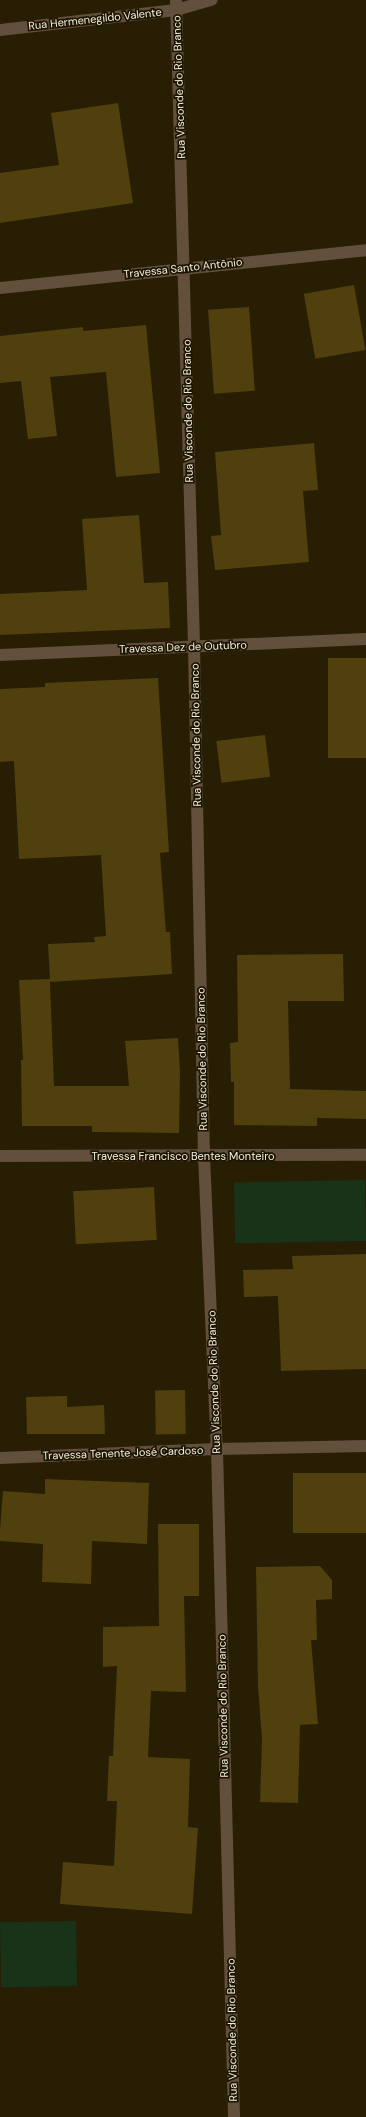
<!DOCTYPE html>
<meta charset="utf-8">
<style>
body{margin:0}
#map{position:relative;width:366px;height:2117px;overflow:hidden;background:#271e04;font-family:"DM Sans",sans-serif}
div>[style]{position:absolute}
.green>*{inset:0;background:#193318;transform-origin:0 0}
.building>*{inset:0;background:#50400e;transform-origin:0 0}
.minor>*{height:12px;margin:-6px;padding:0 6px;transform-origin:6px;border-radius:6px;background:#624f3c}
span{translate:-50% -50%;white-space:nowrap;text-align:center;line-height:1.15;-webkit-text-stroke:3.5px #1d1500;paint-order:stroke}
.street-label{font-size:11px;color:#f3eede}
</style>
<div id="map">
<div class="green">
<div style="left:365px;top:1180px;width:61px;height:131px;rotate:89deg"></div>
<div style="left:76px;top:1921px;width:65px;height:76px;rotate:89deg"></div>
</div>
<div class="building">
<div style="clip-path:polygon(118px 103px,133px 203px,0 223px,0 173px,59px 165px,51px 113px)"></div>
<div style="left:354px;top:285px;width:66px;height:51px;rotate:80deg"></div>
<div style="left:249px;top:307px;width:84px;height:41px;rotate:86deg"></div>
<div style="clip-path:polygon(146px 325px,160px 473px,116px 477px,106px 372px,50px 377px,57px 436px,28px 439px,21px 381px,0 383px,0 336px,83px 327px,83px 331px)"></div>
<div style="clip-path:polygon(314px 443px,318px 490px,303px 491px,309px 562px,215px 570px,211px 536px,221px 535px,215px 452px)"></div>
<div style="clip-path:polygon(139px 515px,144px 583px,168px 582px,170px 628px,0 635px,0 594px,87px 590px,82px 519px)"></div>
<div style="left:328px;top:658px;width:38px;height:100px"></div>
<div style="clip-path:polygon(158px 678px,169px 852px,160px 853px,166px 932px,170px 932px,172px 974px,50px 982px,54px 1086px,129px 1086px,125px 1041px,178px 1038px,180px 1072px,179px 1133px,92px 1132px,92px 1126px,22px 1126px,21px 1060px,23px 1060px,19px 980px,50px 979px,48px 944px,95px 942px,94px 937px,106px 936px,101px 855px,19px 859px,14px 761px,0 762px,0 689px,45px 687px,45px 683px)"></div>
<div style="left:265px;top:735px;width:42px;height:49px;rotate:83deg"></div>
<div style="clip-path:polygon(343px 954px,344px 1001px,288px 1001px,290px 1089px,366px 1091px,366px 1119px,317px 1118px,317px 1126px,234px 1125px,234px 1082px,231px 1082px,230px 1043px,238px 1042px,237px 955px)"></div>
<div style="left:154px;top:1187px;width:53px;height:81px;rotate:87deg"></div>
<div style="clip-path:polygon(366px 1254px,366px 1369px,281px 1371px,278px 1296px,244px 1297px,243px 1270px,293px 1269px,292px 1256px)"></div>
<div style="left:185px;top:1390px;width:44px;height:30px;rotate:89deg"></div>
<div style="clip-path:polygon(67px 1396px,67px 1407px,104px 1405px,105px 1434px,27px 1434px,26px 1397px)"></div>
<div style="left:366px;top:1473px;width:60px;height:73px;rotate:90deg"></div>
<div style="clip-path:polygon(45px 1479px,149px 1483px,147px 1544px,92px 1541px,91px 1584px,42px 1582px,43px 1544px,0 1541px,0 1530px,3px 1491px,45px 1494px)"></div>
<div style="clip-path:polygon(158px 1524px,199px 1524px,199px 1596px,184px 1596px,186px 1692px,151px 1691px,148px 1757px,190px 1759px,188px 1827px,198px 1828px,192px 1914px,60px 1904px,63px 1862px,114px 1866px,117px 1801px,107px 1801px,109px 1756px,113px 1756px,117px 1666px,103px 1667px,103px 1627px,159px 1626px)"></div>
<div style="clip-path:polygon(320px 1566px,332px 1580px,332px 1599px,316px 1600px,317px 1640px,311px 1640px,318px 1724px,300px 1725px,298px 1803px,260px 1802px,262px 1740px,258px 1685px,256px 1567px)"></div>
</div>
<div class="minor">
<div style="left:176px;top:0;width:646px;rotate:88.4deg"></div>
<div style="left:194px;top:646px;width:510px;rotate:88.88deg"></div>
<div style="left:204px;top:1156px;width:293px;rotate:87.5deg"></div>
<div style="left:217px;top:1449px;width:668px;rotate:88.54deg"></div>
<div style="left:0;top:30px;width:177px;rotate:-6.5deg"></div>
<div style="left:176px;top:10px;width:37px;rotate:-16deg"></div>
<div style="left:0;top:288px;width:368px;rotate:-5.9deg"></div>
<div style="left:0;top:655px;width:366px;rotate:-2.5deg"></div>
<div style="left:0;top:1156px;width:366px;rotate:-0.2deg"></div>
<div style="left:0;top:1458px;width:217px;rotate:-2.4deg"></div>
<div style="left:217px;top:1449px;width:149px;rotate:-1.2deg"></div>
</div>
<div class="street-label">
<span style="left:95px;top:19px;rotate:-6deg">Rua Hermenegildo Valente</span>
<span style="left:179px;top:87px;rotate:-92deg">Rua Visconde do Rio Branco</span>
<span style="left:183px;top:268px;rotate:-6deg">Travessa Santo Antônio</span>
<span style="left:188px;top:411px;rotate:-91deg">Rua Visconde do Rio Branco</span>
<span style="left:183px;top:647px;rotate:-2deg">Travessa Dez de Outubro</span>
<span style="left:196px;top:735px;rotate:-91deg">Rua Visconde do Rio Branco</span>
<span style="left:202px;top:1059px;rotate:-91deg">Rua Visconde do Rio Branco</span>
<span style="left:183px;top:1156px">Travessa Francisco Bentes Monteiro</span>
<span style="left:214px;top:1382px;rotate:-92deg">Rua Visconde do Rio Branco</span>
<span style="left:123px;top:1453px;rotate:-2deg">Travessa Tenente José Cardoso</span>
<span style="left:223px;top:1706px;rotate:-91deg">Rua Visconde do Rio Branco</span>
<span style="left:232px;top:2030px;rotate:-91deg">Rua Visconde do Rio Branco</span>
</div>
</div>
